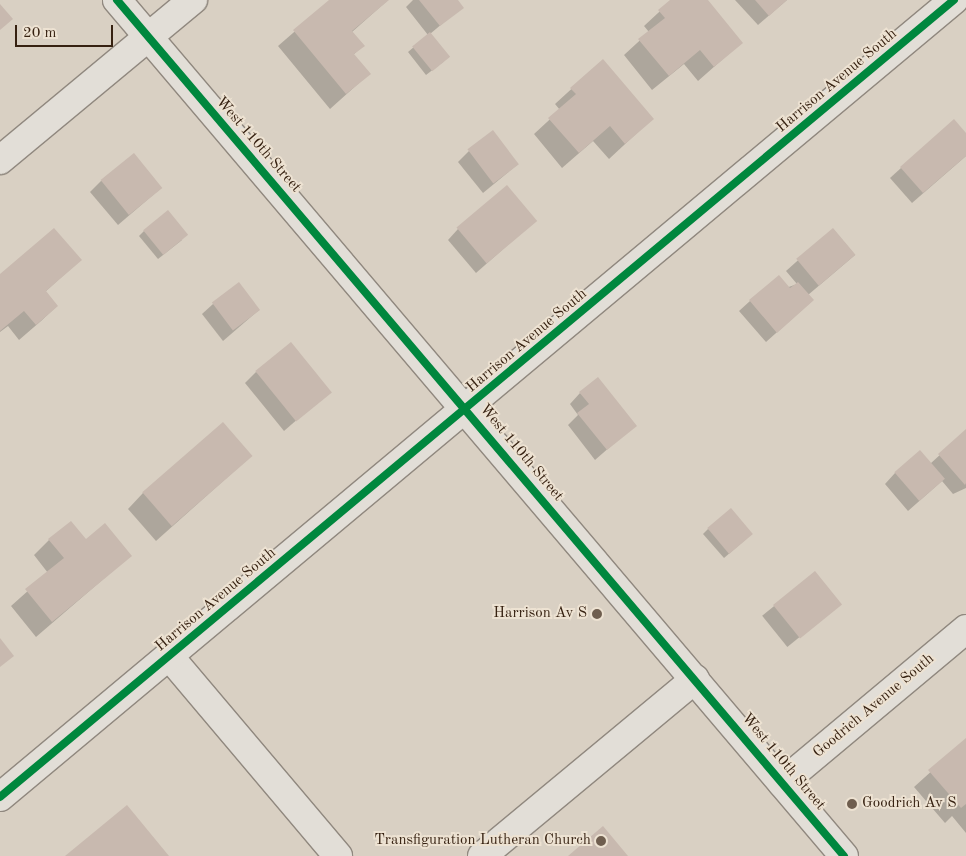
<!DOCTYPE html>
<style>
body{margin:0}
#map{position:relative;width:966px;height:856px;overflow:hidden;background:#d9d0c3;font-family:"Old Standard TT",serif}
div>[style]{position:absolute}
.shadow>*{inset:0;background:#0003;transform-origin:0 0}
.building>*{inset:0;background:#c8b9af;transform-origin:0 0}
.roads{filter:drop-shadow(1px 0 #90887f) drop-shadow(-1px 0 #90887f) drop-shadow(0 1px #90887f) drop-shadow(0 -1px #90887f)}
.minor>*{height:28px;margin:-14px;padding:0 14px;transform-origin:14px;border-radius:14px;background:#e2ded7}
.cycleway>*{height:8px;margin:-4px;padding:0 4px;transform-origin:4px;border-radius:4px;background:#00873e}
.dots>*{width:14px;height:14px;translate:-50% -50%;box-sizing:border-box;border:2px solid #ede2d2;border-radius:50%}
span{translate:-50% -50%;white-space:nowrap;text-align:center;line-height:1.15;-webkit-text-stroke:4px #ede2d2;paint-order:stroke}
.street-label{font-size:15px;color:#362111}
.poi-label{font-size:15px;color:#362111}
.right{translate:-100% -50%;text-align:right}
.left{translate:0 -50%;text-align:left}
.scale{position:absolute;left:15px;top:25px;width:98px;height:22px;box-sizing:border-box;border:2px solid #362111;border-top:0;padding-left:6px;font-size:15px;line-height:18px;white-space:nowrap;color:#362111;-webkit-text-stroke:4px #ede2d2;paint-order:stroke}
</style>
<div id="map">
<div class="shadow">
<div style="clip-path:polygon(331px 0,388px 0,352px 32px,363px 46px,353px 55px,369px 74px,330px 109px,278px 46px)"></div>
<div style="clip-path:polygon(413px 0,456px 0,462px 7px,430px 34px,443px 62px,426px 75px,408px 52px,428px 35px,406px 7px)"></div>
<div style="clip-path:polygon(672px 0,706px 0,741px 43px,698px 81px,684px 64px,652px 90px,624px 55px,649px 32px,644px 26px)"></div>
<div style="clip-path:polygon(735px 0,787px 0,758px 25px)"></div>
<div style="clip-path:polygon(602px 61px,652px 119px,609px 159px,593px 141px,562px 168px,534px 134px,560px 110px,555px 104px)"></div>
<div style="clip-path:polygon(966px 134px,966px 156px,912px 203px,890px 178px,901px 168px)"></div>
<div style="clip-path:polygon(469px 151px,518px 164px,483px 193px,458px 162px)"></div>
<div style="clip-path:polygon(101px 181px,161px 188px,118px 225px,90px 192px)"></div>
<div style="clip-path:polygon(535px 221px,476px 273px,448px 240px,458px 229px)"></div>
<div style="clip-path:polygon(833px 229px,855px 255px,808px 295px,813px 300px,766px 342px,739px 311px,750px 301px,797px 284px,786px 271px)"></div>
<div style="clip-path:polygon(144px 231px,182px 240px,158px 259px,139px 236px)"></div>
<div style="clip-path:polygon(80px 260px,45px 292px,57px 306px,41px 321px,19px 340px,8px 326px,0 332px,0 276px)"></div>
<div style="clip-path:polygon(213px 304px,259px 310px,223px 341px,202px 314px)"></div>
<div style="clip-path:polygon(256px 372px,330px 391px,284px 431px,245px 383px)"></div>
<div style="clip-path:polygon(580px 393px,635px 425px,595px 460px,568px 425px,578px 415px,570px 404px)"></div>
<div style="clip-path:polygon(966px 431px,966px 488px,953px 494px,942px 481px,908px 511px,885px 484px,895px 473px,930px 464px)"></div>
<div style="clip-path:polygon(251px 456px,156px 541px,128px 509px,143px 493px)"></div>
<div style="clip-path:polygon(708px 529px,746px 539px,724px 558px,703px 534px)"></div>
<div style="clip-path:polygon(49px 540px,85px 541px,130px 556px,36px 637px,11px 606px,48px 573px,34px 555px)"></div>
<div style="left:815px;top:573px;width:40px;height:68px;rotate:51deg"></div>
<div style="clip-path:polygon(966px 740px,966px 833px,952px 816px,945px 823px,914px 787px)"></div>
</div>
<div class="building">
<div style="clip-path:polygon(329px 0,389px 0,352px 31px,365px 46px,354px 54px,371px 74px,346px 94px,293px 30px)"></div>
<div style="clip-path:polygon(419px 0,458px 0,464px 8px,440px 26px)"></div>
<div style="clip-path:polygon(670px 0,708px 0,743px 43px,714px 67px,700px 50px,669px 76px,638px 39px,665px 18px,658px 10px)"></div>
<div style="clip-path:polygon(755px 0,787px 0,769px 16px)"></div>
<div style="clip-path:polygon(0 4px,13px 19px,0 30px)"></div>
<div style="left:430px;top:32px;width:32px;height:23px;rotate:51deg"></div>
<div style="clip-path:polygon(603px 59px,654px 119px,625px 144px,610px 126px,579px 153px,548px 118px,576px 94px,570px 88px)"></div>
<div style="clip-path:polygon(954px 119px,966px 133px,966px 156px,923px 193px,900px 167px)"></div>
<div style="left:493px;top:130px;width:43px;height:32px;rotate:53deg"></div>
<div style="left:134px;top:153px;width:45px;height:43px;rotate:51deg"></div>
<div style="left:507px;top:185px;width:47px;height:66px;rotate:50deg"></div>
<div style="left:168px;top:210px;width:32px;height:32px;rotate:51deg"></div>
<div style="clip-path:polygon(54px 228px,82px 260px,46px 291px,58px 306px,36px 325px,24px 311px,0 331px,0 274px)"></div>
<div style="left:833px;top:228px;width:35px;height:48px;rotate:50deg"></div>
<div style="clip-path:polygon(779px 275px,790px 288px,798px 282px,814px 300px,777px 333px,749px 300px)"></div>
<div style="left:239px;top:282px;width:35px;height:34px;rotate:53deg"></div>
<div style="left:291px;top:342px;width:65px;height:46px;rotate:51deg"></div>
<div style="clip-path:polygon(598px 377px,637px 426px,607px 450px,577px 413px,589px 404px,579px 392px)"></div>
<div style="left:223px;top:422px;width:45px;height:107px;rotate:49deg"></div>
<div style="clip-path:polygon(966px 429px,966px 483px,965px 485px,938px 454px)"></div>
<div style="left:920px;top:450px;width:38px;height:34px;rotate:49deg"></div>
<div style="left:731px;top:508px;width:34px;height:31px;rotate:50deg"></div>
<div style="clip-path:polygon(71px 521px,86px 539px,105px 523px,132px 556px,52px 622px,25px 589px,64px 558px,48px 539px)"></div>
<div style="left:815px;top:571px;width:43px;height:54px;rotate:51deg"></div>
<div style="clip-path:polygon(0 638px,14px 656px,0 667px)"></div>
<div style="clip-path:polygon(966px 738px,966px 804px,961px 808px,928px 770px)"></div>
<div style="clip-path:polygon(127px 805px,169px 856px,65px 856px)"></div>
<div style="clip-path:polygon(603px 826px,628px 856px,568px 856px)"></div>
</div>
<div class="roads">
<div class="minor">
<div style="left:117px;top:0;width:1123px;rotate:49.66deg"></div>
<div style="left:0;top:160px;width:251px;rotate:-39.7deg"></div>
<div style="left:169px;top:656px;width:262px;rotate:49.8deg"></div>
<div style="left:782px;top:783px;width:240px;rotate:-39.9deg"></div>
<div style="left:0;top:797px;width:1243px;rotate:-39.88deg"></div>
<div style="left:482px;top:856px;width:277px;rotate:-39.7deg"></div>
</div>
</div>
<div class="cycleway">
<div style="left:117px;top:0;width:1123px;rotate:49.66deg"></div>
<div style="left:0;top:797px;width:1243px;rotate:-39.88deg"></div>
</div>
<div class="dots">
<div style="left:597px;top:614px;background:#6f5e4f"></div>
<div style="left:852px;top:804px;background:#6f5e4f"></div>
<div style="left:601px;top:841px;background:#6f5e4f"></div>
</div>
<div class="street-label">
<span style="left:837px;top:81px;rotate:-40deg">Harrison Avenue South</span>
<span style="left:258px;top:145px;rotate:49deg">West 110th Street</span>
<span style="left:527px;top:341px;rotate:-40deg">Harrison Avenue South</span>
<span style="left:521px;top:453px;rotate:50deg">West 110th Street</span>
<span style="left:216px;top:600px;rotate:-40deg">Harrison Avenue South</span>
<span style="left:874px;top:706px;rotate:-40deg">Goodrich Avenue South</span>
<span style="left:783px;top:762px;rotate:50deg">West 110th Street</span>
</div>
<div class="poi-label">
<span class="right" style="left:587px;top:614px">Harrison Av S</span>
<span class="left" style="left:862px;top:804px">Goodrich Av S</span>
<span class="right" style="left:591px;top:841px">Transfiguration Lutheran Church</span>
</div>
<div class="scale">20 m</div>
</div>
